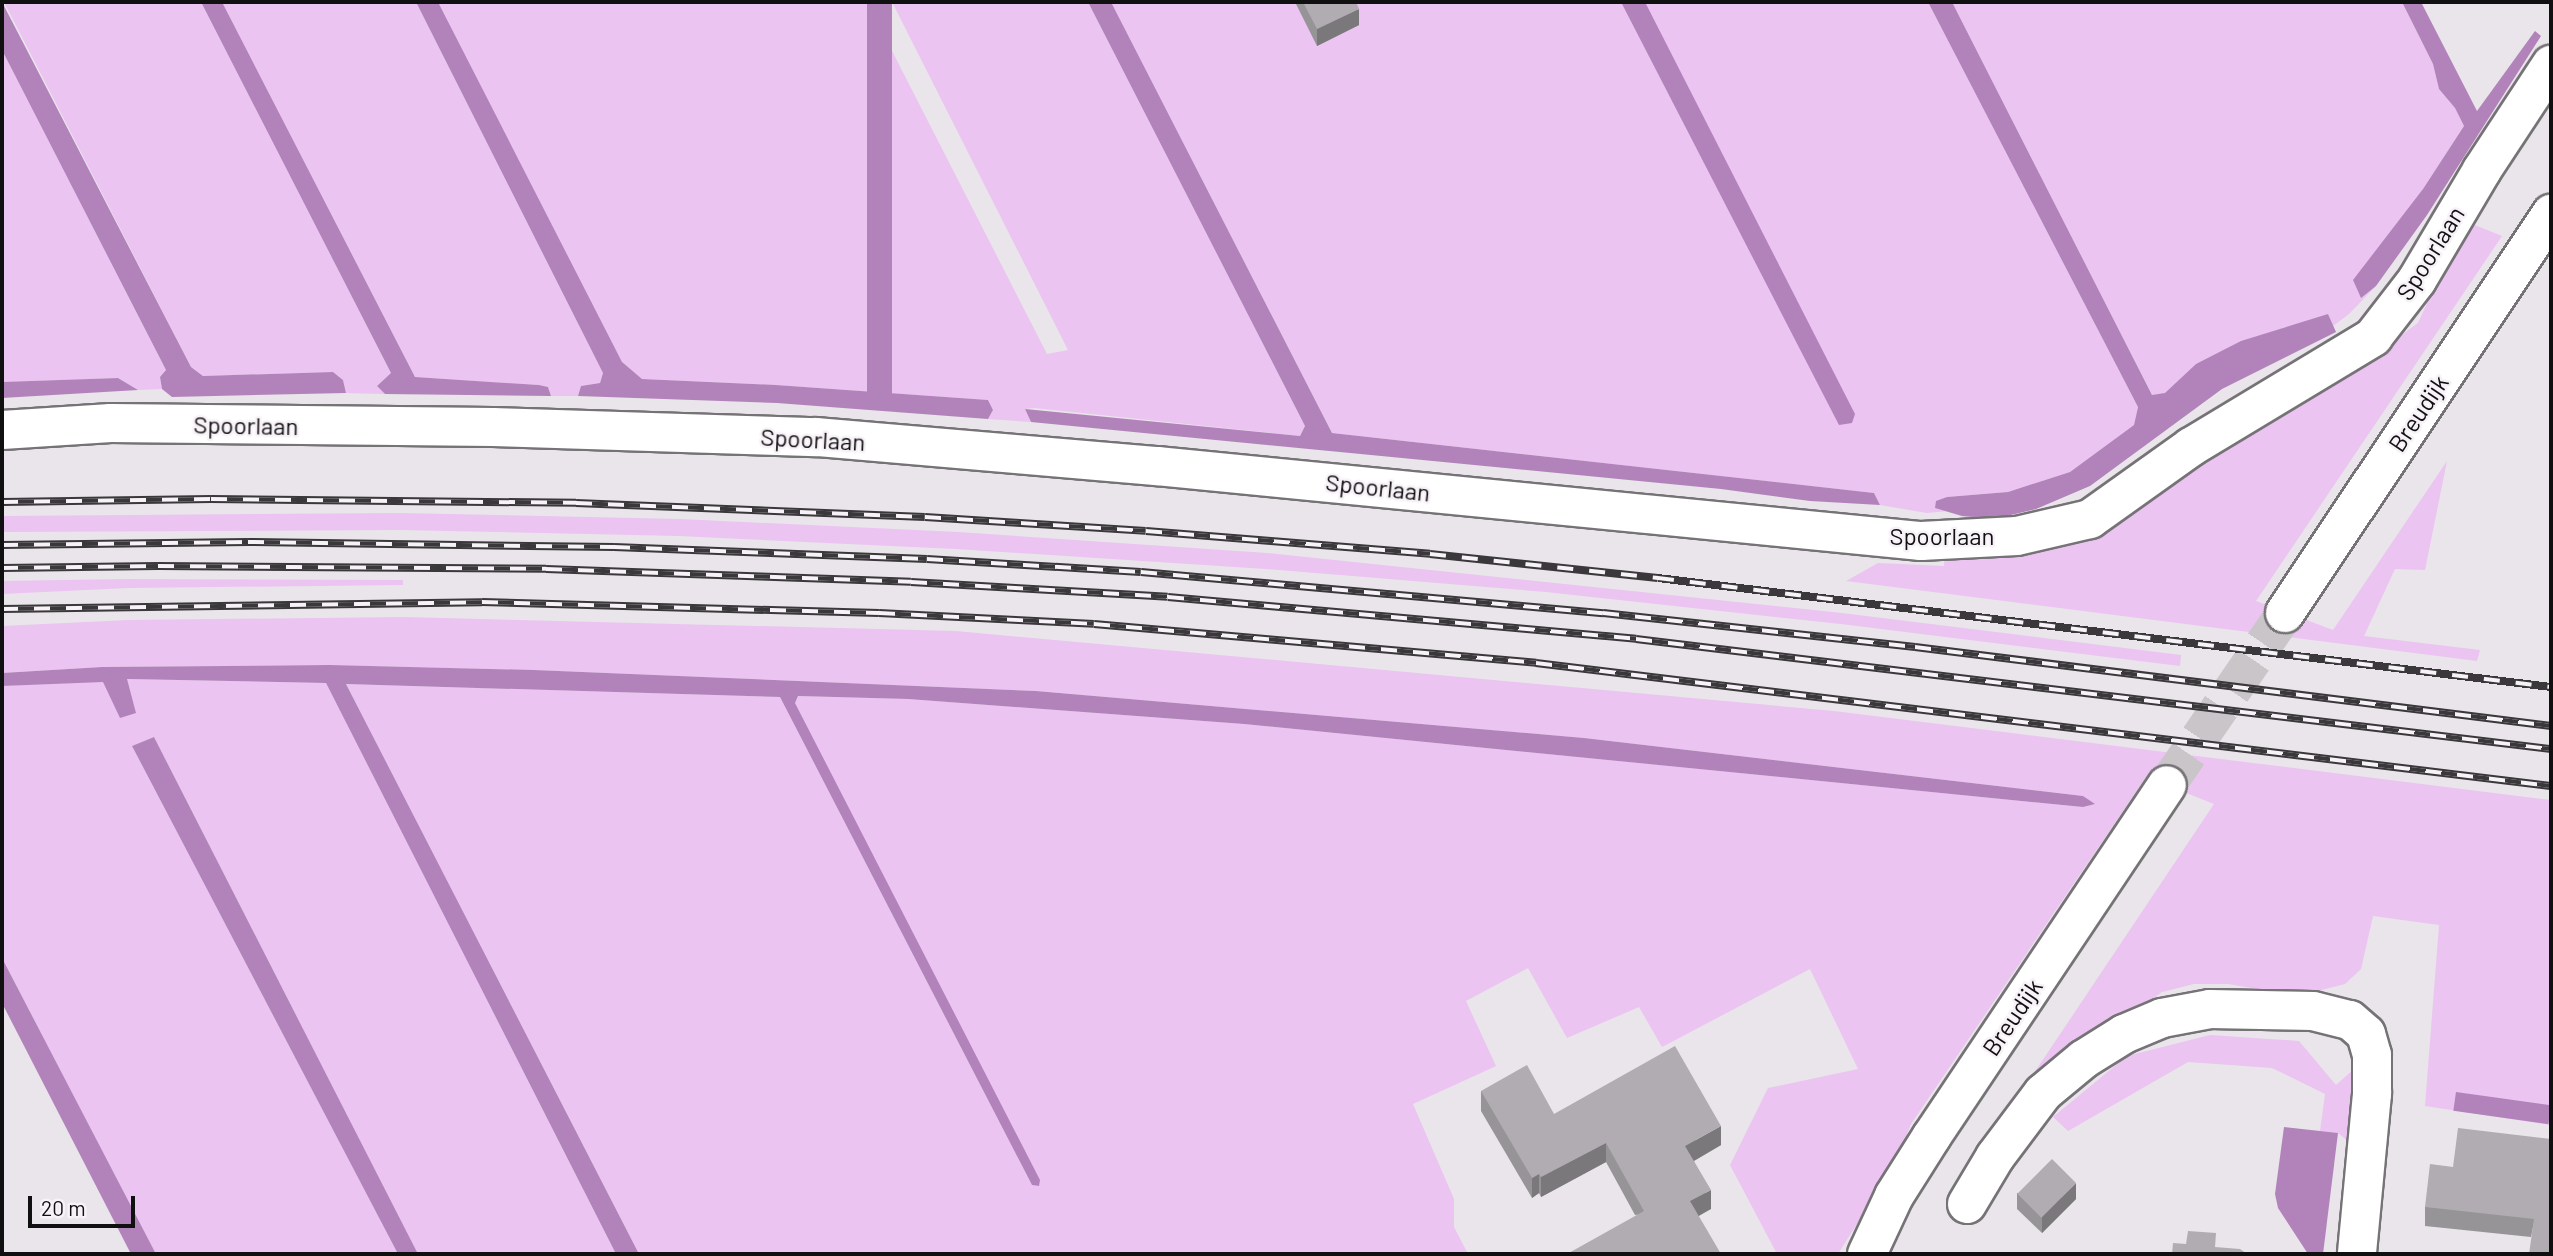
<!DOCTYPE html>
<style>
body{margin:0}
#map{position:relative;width:2553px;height:1256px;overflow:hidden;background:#e9e5ea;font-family:Barlow,sans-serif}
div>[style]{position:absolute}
.green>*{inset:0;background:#ebc4f1}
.water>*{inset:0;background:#b283ba;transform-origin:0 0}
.tertiary-tunnel>*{height:38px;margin-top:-19px;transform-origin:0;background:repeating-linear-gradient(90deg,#c9c5c9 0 38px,transparent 0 57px)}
.roads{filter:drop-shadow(2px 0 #767377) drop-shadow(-2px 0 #767377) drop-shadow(0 2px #767377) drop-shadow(0 -2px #767377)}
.minor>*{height:38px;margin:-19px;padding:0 19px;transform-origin:19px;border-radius:19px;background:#fff}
.tertiary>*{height:38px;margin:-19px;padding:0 19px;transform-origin:19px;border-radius:19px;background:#fff}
.rail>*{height:8px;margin-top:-4px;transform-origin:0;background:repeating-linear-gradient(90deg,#f7f2f7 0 16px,#3a383a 0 32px);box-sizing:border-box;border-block:2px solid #3a383a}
.wall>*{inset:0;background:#979498}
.shaded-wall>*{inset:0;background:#7b787c}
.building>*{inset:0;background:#b0acb1;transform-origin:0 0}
span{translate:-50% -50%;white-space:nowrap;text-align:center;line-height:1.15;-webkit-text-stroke:5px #f7f2f7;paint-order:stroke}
.street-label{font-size:24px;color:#111011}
.frame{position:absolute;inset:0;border:4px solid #111011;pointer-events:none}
.scale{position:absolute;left:28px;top:1196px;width:107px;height:32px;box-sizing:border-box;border:4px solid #111011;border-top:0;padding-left:9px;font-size:21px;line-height:24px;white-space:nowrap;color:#111011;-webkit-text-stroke:5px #f7f2f7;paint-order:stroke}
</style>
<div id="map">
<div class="green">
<div style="clip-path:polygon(4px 2px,201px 2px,391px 373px,377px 386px,385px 394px,346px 393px,343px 380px,333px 372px,203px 376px,191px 367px)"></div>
<div style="clip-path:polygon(222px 2px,416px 2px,603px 373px,600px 383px,581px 386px,578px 396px,551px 396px,548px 387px,539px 385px,415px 377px)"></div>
<div style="clip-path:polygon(438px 2px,867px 2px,1047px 354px,1068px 350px,892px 2px,1088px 2px,1305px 426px,1300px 436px,1034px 408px,1025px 409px,1031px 422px,988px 419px,993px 410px,988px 400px,776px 385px,642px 379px,622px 363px)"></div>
<div style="clip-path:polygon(1111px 2px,1928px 2px,2138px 407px,2134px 425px,2070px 472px,2008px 492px,1947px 497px,1935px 508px,1948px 511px,1927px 513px,1880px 505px,1874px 493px,1332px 433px)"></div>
<div style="clip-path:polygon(1952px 2px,2402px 2px,2433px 64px,2439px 89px,2455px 108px,2464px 126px,2423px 189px,2361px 297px,2376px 286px,2349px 314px,2333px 326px,2328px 314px,2196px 364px,2165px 394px,2152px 395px)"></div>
<div style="clip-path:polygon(2px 50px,166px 370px,160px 377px,162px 389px,138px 390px,118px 378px,2px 382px)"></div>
<div style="clip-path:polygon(2465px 221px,2502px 236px,2256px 601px,2333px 630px,2447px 461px,2425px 570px,2395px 569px,2364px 636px,2480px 650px,2477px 661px,1846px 581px,1878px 563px,1944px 566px,1945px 551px,2075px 535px,2350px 373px,2418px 323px)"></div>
<div style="clip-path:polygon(400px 513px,680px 519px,958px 532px,1267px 553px,1842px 613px,2181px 655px,2180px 666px,1841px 624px,1546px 592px,1266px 569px,956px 549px,679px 536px,401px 530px,2px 532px,2px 516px)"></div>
<div style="clip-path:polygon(126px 579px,403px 580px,403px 585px,128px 588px,2px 594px,2px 581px)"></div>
<div style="clip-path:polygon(403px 617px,956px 631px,1834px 711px,2551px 800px,2551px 1125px,2425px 1106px,2439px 925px,2373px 916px,2361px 969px,2345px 984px,2298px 996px,2228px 984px,2194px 984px,2162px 992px,2022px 1091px,2214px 804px,2146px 777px,1911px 1124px,1897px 1160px,1838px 1254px,1777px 1254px,1730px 1165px,1768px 1088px,1858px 1069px,1810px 969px,1662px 1047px,1639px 1007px,1567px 1038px,1528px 968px,1466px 1001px,1496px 1066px,1413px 1104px,1454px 1199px,1454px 1227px,1468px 1254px,639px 1254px,346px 684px,780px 697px,1032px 1185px,1038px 1186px,795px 703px,798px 696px,908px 699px,1244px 724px,2083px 807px,2094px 804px,2083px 796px,1584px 738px,1036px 691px,534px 670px,330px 665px,102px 667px,2px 673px,2px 626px,128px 620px)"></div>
<div style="clip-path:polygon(126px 679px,326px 683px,616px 1254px,418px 1254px,154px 737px,132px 746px,398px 1254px,156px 1254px,2px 958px,2px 686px)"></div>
<div style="clip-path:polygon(2210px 1035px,2299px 1041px,2336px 1085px,2354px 1069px,2353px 1145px,2338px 1133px,2320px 1131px,2325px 1094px,2272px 1068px,2188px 1062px,2068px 1131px,2053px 1117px,2127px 1056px)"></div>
</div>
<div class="water">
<div style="clip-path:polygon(2px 2px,191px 367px,203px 376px,333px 372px,343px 380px,346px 393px,172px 397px,162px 389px,160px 377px,166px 370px,2px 50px)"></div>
<div style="clip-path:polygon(201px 2px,222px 2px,415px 377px,539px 385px,548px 387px,551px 396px,385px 394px,377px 386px,391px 373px)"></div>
<div style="clip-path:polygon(416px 2px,438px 2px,622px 362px,642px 379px,776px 385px,988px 400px,993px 410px,988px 419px,777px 403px,578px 396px,581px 386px,600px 383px,603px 373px)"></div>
<div style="left:867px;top:2px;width:25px;height:395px"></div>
<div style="clip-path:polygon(1088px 2px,1111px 2px,1332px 433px,1874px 493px,1880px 505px,1810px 501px,1721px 489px,1031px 422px,1025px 409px,1300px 436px,1305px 426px)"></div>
<div style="clip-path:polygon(1621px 2px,1645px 2px,1855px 414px,1852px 423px,1839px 425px)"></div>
<div style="clip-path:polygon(1928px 2px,1952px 2px,2152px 395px,2165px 393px,2196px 364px,2241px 341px,2328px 314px,2336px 332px,2222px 389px,2090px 486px,2036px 509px,1994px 519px,1962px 516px,1935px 508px,1936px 501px,1947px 497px,2008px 492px,2070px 472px,2134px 425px,2138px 407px)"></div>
<div style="clip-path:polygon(2402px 2px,2421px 2px,2477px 111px,2535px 31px,2541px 36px,2427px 215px,2376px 286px,2361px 298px,2353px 280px,2423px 189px,2464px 126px,2455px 108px,2439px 89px,2433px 64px)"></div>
<div style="clip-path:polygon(118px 378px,138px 390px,2px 398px,2px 382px)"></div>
<div style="clip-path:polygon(330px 665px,534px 670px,1036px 691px,1584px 738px,2083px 796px,2095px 804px,2083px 807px,1244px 724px,908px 699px,798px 696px,795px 703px,1040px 1180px,1039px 1186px,1032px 1185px,780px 697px,346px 684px,639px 1254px,616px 1254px,326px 683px,127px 679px,136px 713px,120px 718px,103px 682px,2px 686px,2px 673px,102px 667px)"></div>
<div style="clip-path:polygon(154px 737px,418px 1254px,398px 1254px,132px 746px)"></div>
<div style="clip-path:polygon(2px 958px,156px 1254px,131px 1254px,2px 1003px)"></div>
<div style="left:2456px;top:1092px;width:96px;height:19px;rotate:8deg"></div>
<div style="clip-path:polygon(2284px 1127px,2338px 1133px,2323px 1254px,2308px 1254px,2278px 1208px,2275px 1194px)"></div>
</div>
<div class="tertiary-tunnel">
<div style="left:2167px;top:785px;width:209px;rotate:-55.5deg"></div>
</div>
<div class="roads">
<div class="minor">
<div style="left:2px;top:430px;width:109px;rotate:-3.7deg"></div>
<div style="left:111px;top:423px;width:382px;rotate:0.6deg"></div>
<div style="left:493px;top:427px;width:324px;rotate:1.8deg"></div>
<div style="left:817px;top:437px;width:341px;rotate:4.9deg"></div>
<div style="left:1157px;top:466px;width:768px;rotate:5.61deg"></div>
<div style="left:1921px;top:541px;width:96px;rotate:-3deg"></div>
<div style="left:2017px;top:536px;width:75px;rotate:-13.1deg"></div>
<div style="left:2090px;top:519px;width:124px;rotate:-35.5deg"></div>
<div style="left:2191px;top:447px;width:213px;rotate:-31.1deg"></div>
<div style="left:2373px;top:337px;width:72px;rotate:-52.3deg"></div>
<div style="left:2417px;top:280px;width:128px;rotate:-59.4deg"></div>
<div style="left:2482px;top:170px;width:126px;rotate:-56.7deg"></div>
<div style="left:1967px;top:1204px;width:55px;rotate:-59.2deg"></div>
<div style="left:1995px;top:1157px;width:80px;rotate:-53.1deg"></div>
<div style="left:2043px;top:1093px;width:53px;rotate:-39.7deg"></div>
<div style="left:2084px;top:1059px;width:47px;rotate:-32deg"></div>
<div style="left:2124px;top:1034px;width:41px;rotate:-22.8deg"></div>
<div style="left:2162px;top:1018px;width:49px;rotate:-10.6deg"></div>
<div style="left:2210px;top:1009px;width:103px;rotate:1.1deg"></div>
<div style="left:2313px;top:1011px;width:38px;rotate:14deg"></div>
<div style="left:2350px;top:1020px;width:21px;rotate:41deg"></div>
<div style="left:2366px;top:1034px;width:22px;rotate:74deg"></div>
<div style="left:2372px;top:1055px;width:39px;rotate:90deg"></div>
<div style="left:2372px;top:1094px;width:161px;rotate:95.4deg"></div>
</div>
<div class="tertiary">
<div style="left:2285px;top:613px;width:480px;rotate:-56.3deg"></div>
<div style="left:1867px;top:1254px;width:64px;rotate:-65deg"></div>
<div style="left:1894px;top:1196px;width:71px;rotate:-57.7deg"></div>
<div style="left:1932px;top:1136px;width:422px;rotate:-56.2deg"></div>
</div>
</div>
<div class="rail">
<div style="left:2px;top:502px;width:209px;rotate:-0.8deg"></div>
<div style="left:211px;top:499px;width:365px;rotate:0.6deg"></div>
<div style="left:576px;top:503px;width:349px;rotate:2.3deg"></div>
<div style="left:925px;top:517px;width:221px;rotate:3.6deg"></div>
<div style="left:1146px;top:531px;width:285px;rotate:4.6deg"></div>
<div style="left:1430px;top:554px;width:229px;rotate:6deg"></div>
<div style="left:1658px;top:578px;width:900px;rotate:6.96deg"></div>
<div style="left:2px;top:545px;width:246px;rotate:-0.7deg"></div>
<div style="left:248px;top:542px;width:366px;rotate:0.8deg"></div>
<div style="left:614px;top:547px;width:313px;rotate:2.2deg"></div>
<div style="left:927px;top:559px;width:214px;rotate:3.5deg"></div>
<div style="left:1141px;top:572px;width:464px;rotate:5.1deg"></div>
<div style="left:1603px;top:613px;width:314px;rotate:6.2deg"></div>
<div style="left:1915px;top:647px;width:641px;rotate:7.08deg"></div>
<div style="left:2px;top:568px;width:156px;rotate:-0.7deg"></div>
<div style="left:158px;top:566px;width:388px;rotate:0.4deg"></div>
<div style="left:546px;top:569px;width:365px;rotate:2deg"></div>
<div style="left:911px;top:582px;width:257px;rotate:3.3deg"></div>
<div style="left:1168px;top:597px;width:470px;rotate:5.1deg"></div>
<div style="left:1636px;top:639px;width:922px;rotate:6.86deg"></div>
<div style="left:2px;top:609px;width:480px;rotate:-0.8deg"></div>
<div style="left:482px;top:602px;width:397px;rotate:1.6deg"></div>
<div style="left:879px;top:613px;width:215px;rotate:2.9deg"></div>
<div style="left:1094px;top:624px;width:444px;rotate:5deg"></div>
<div style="left:1536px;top:663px;width:1022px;rotate:6.91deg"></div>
</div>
<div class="wall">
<div style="clip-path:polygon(1295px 2px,1356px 2px,1359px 25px,1317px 46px)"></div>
<div style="clip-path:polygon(1481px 1091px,1554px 1114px,1721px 1145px,1694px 1161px,1711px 1209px,1635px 1215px,1606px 1162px,1541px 1197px,1539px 1193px,1532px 1198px,1481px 1111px)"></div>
<div style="clip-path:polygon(2551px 1139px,2531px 1237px,2425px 1226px,2425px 1207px,2453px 1167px)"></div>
<div style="clip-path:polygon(2017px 1193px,2076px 1199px,2042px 1233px,2017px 1209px)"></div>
</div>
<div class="shaded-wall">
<div style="clip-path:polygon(1359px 9px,1359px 25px,1317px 46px,1317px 29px)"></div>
<div style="clip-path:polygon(1721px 1126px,1721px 1145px,1685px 1166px,1685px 1146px)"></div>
<div style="clip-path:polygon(1606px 1143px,1606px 1162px,1541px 1197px,1541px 1177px)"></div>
<div style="clip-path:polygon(1539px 1174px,1539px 1193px,1532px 1198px,1532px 1178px)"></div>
<div style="clip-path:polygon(2076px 1183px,2076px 1199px,2042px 1233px,2042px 1216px)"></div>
<div style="clip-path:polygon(1711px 1190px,1711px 1209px,1690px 1221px,1690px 1201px)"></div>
</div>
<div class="building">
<div style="clip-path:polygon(1303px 2px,1356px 2px,1359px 9px,1317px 29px)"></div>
<div style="clip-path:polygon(1675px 1046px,1721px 1126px,1685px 1146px,1711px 1190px,1690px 1201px,1721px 1254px,1567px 1254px,1644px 1211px,1606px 1143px,1541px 1177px,1539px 1174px,1532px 1178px,1481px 1091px,1527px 1065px,1554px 1114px)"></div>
<div style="clip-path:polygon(2458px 1128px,2551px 1139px,2551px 1254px,2529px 1254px,2534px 1219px,2425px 1207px,2430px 1164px,2453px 1167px)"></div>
<div style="left:2052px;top:1159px;width:34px;height:49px;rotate:45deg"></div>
<div style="clip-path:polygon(2188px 1231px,2216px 1233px,2215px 1247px,2240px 1249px,2247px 1254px,2172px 1254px,2173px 1243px,2186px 1244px)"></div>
</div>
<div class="street-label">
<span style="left:2430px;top:253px;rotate:-58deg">Spoorlaan</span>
<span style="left:2418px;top:413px;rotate:-56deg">Breudijk</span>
<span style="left:246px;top:425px;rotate:1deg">Spoorlaan</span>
<span style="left:813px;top:439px;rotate:3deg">Spoorlaan</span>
<span style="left:1378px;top:487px;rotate:6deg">Spoorlaan</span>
<span style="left:1942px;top:536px">Spoorlaan</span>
<span style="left:2012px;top:1017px;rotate:-56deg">Breudijk</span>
</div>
<div class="frame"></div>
<div class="scale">20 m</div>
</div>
